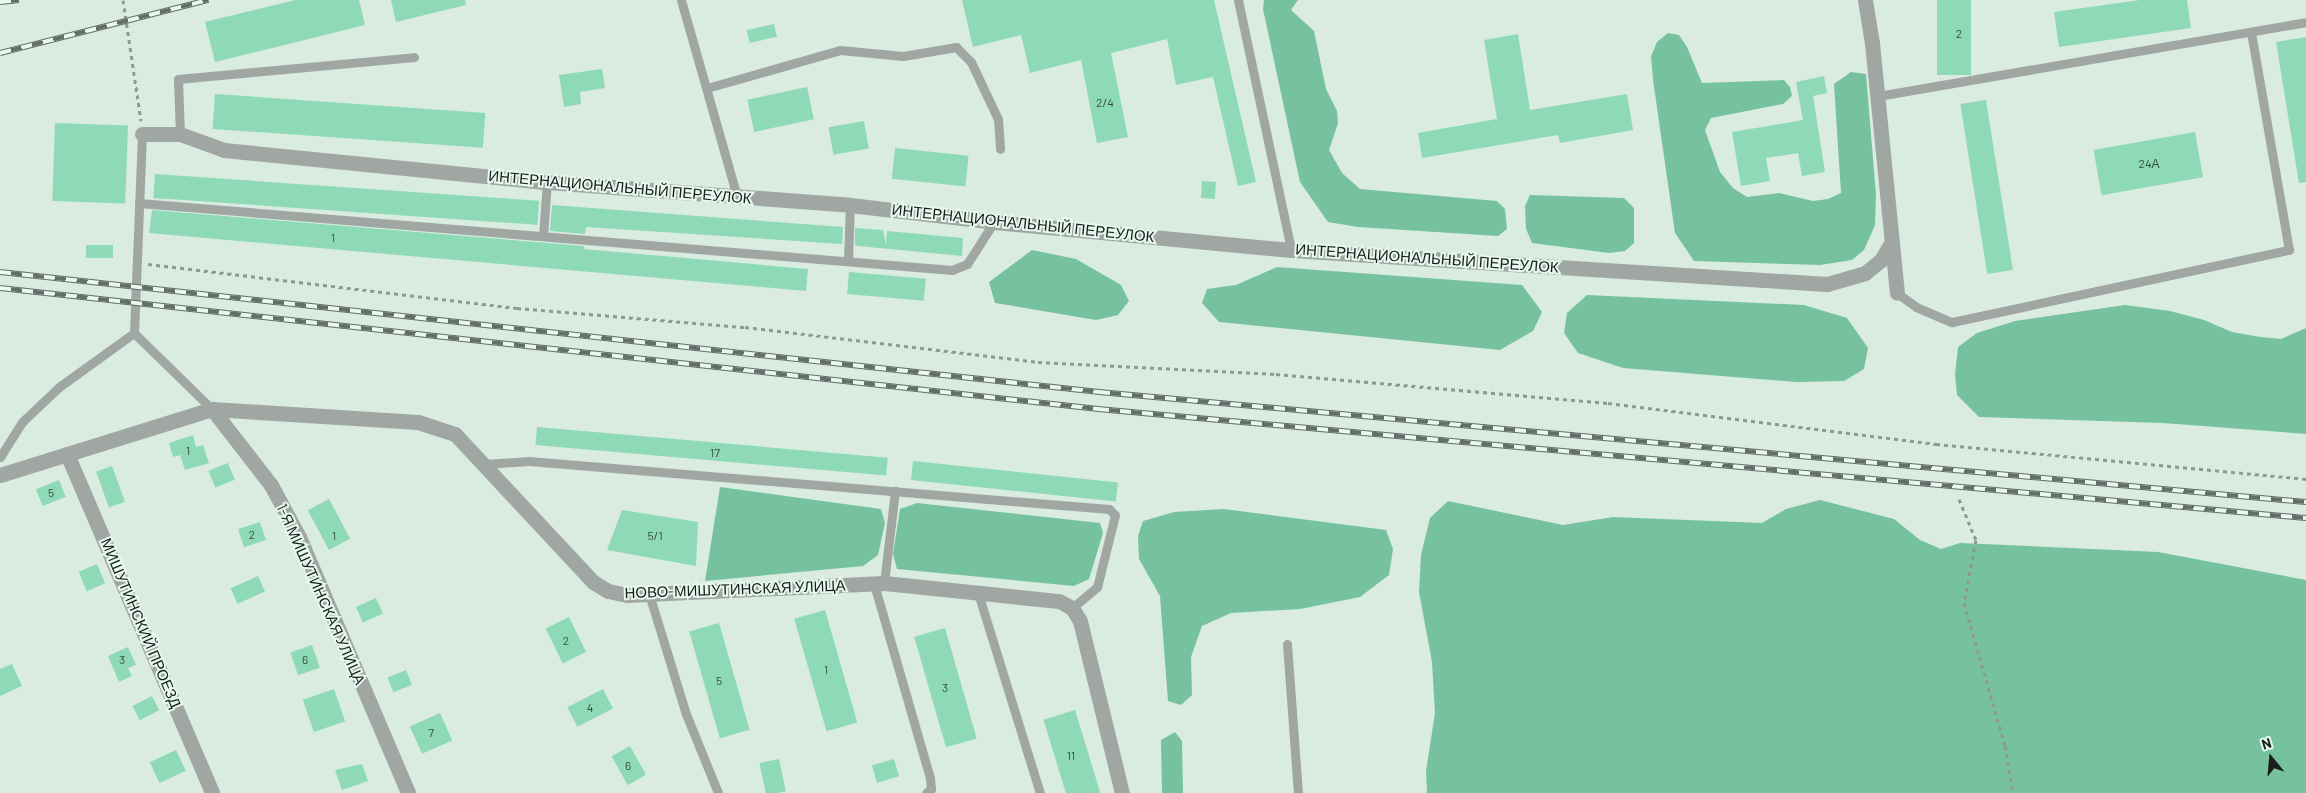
<!DOCTYPE html>
<meta charset="utf-8">
<style>
body{margin:0}
#map{position:relative;width:2306px;height:793px;overflow:hidden;background:#daebe2;font-family:Barlow,sans-serif}
div>[style]{position:absolute}
.forest>*{inset:0;background:#76c29f}
.building>*{inset:0;background:#8edab6;transform-origin:0 0}
.path>*{height:3px;margin-top:-1.5px;transform-origin:0;background:repeating-linear-gradient(90deg,#8d9993 0 4px,transparent 0 8px)}
.lane>*{height:9px;margin:-4.5px;padding:0 4.5px;transform-origin:4.5px;border-radius:4.5px;background:#a0a7a3}
.street>*{height:15px;margin:-7.5px;padding:0 7.5px;transform-origin:7.5px;border-radius:7.5px;background:#a0a7a3}
.rail>*{height:5.5px;margin-top:-2.75px;transform-origin:0;background:repeating-linear-gradient(90deg,#e7f8ef 0 11px,#646e69 0 22px);box-sizing:border-box;border-block:1px solid #646e69}
span{translate:-50% -50%;white-space:nowrap;text-align:center;line-height:1.15;-webkit-text-stroke:4px #e7f8ef;paint-order:stroke}
.number-label{font-size:12px;color:#364e42}
.number-label span{-webkit-text-stroke-width:0}
.street-label{font-size:15px;color:#191f1c}
.north{position:absolute;left:2246px;top:733px;width:50px;height:50px;-webkit-text-stroke:4px #e7f8ef;paint-order:stroke;rotate:343deg;font-size:14px;font-weight:700;line-height:20px;text-align:center;color:#191f1c}
.north::after{content:'';display:block;margin:auto;width:18px;height:22px;background:#191f1c;clip-path:polygon(50% 0,100% 100%,50% 72%,0 100%)}
</style>
<div id="map">
<div class="forest">
<div style="clip-path:polygon(1264px 0,1298px 0,1291px 10px,1314px 31px,1326px 89px,1337px 111px,1338px 123px,1329px 150px,1342px 173px,1360px 189px,1497px 201px,1505px 209px,1507px 229px,1498px 236px,1358px 227px,1328px 222px,1300px 182px,1263px 9px)"></div>
<div style="clip-path:polygon(1668px 33px,1679px 35px,1687px 47px,1702px 83px,1784px 80px,1790px 87px,1792px 96px,1783px 104px,1711px 118px,1705px 130px,1720px 172px,1733px 188px,1747px 197px,1779px 193px,1813px 201px,1828px 199px,1841px 193px,1834px 84px,1851px 72px,1866px 74px,1876px 195px,1875px 225px,1864px 250px,1852px 260px,1820px 265px,1694px 261px,1675px 233px,1653px 80px,1651px 56px,1657px 42px)"></div>
<div style="clip-path:polygon(1530px 195px,1624px 198px,1634px 208px,1634px 243px,1625px 251px,1609px 253px,1532px 243px,1526px 229px,1525px 206px)"></div>
<div style="clip-path:polygon(1032px 250px,1076px 259px,1121px 285px,1129px 301px,1118px 315px,1096px 320px,995px 303px,989px 282px)"></div>
<div style="clip-path:polygon(1277px 267px,1522px 285px,1542px 312px,1533px 331px,1500px 350px,1219px 322px,1202px 303px,1207px 289px,1236px 285px)"></div>
<div style="clip-path:polygon(1587px 295px,1804px 305px,1847px 318px,1868px 348px,1864px 369px,1844px 381px,1797px 382px,1623px 368px,1578px 353px,1564px 333px,1567px 313px)"></div>
<div style="clip-path:polygon(2125px 305px,2170px 311px,2204px 320px,2232px 332px,2260px 337px,2281px 339px,2306px 328px,2306px 434px,2163px 423px,1979px 417px,1957px 395px,1955px 375px,1958px 347px,1977px 333px,2015px 321px)"></div>
<div style="clip-path:polygon(720px 487px,881px 509px,885px 523px,878px 555px,863px 566px,705px 581px)"></div>
<div style="clip-path:polygon(1820px 500px,1894px 519px,1920px 540px,1941px 549px,1960px 543px,2158px 552px,2306px 580px,2306px 793px,1427px 793px,1426px 771px,1435px 713px,1432px 662px,1419px 592px,1421px 555px,1430px 518px,1448px 501px,1563px 525px,1613px 517px,1762px 523px,1786px 509px)"></div>
<div style="clip-path:polygon(917px 503px,1100px 523px,1103px 533px,1089px 579px,1074px 586px,897px 569px,893px 554px,900px 509px)"></div>
<div style="clip-path:polygon(1224px 509px,1386px 530px,1393px 549px,1389px 575px,1360px 597px,1300px 609px,1231px 613px,1202px 626px,1191px 657px,1192px 695px,1181px 705px,1168px 701px,1160px 596px,1139px 559px,1138px 536px,1143px 521px,1174px 512px)"></div>
<div style="clip-path:polygon(1175px 732px,1182px 741px,1183px 793px,1162px 793px,1161px 740px)"></div>
</div>
<div class="building">
<div style="clip-path:polygon(295px 0,359px 0,365px 25px,215px 62px,205px 22px)"></div>
<div style="clip-path:polygon(391px 0,465px 0,466px 5px,396px 22px)"></div>
<div style="clip-path:polygon(962px 0,1214px 0,1256px 182px,1238px 186px,1213px 77px,1176px 85px,1167px 39px,1111px 53px,1128px 137px,1097px 143px,1081px 60px,1030px 73px,1021px 35px,973px 47px)"></div>
<div style="left:1937px;top:0;width:34px;height:75px"></div>
<div style="clip-path:polygon(2140px 0,2187px 0,2191px 28px,2059px 47px,2054px 12px)"></div>
<div style="left:774px;top:24px;width:13px;height:28px;rotate:77deg"></div>
<div style="clip-path:polygon(1518px 34px,1530px 110px,1627px 94px,1633px 130px,1560px 143px,1558px 135px,1422px 158px,1418px 133px,1497px 119px,1484px 40px)"></div>
<div style="clip-path:polygon(2306px 37px,2306px 182px,2299px 183px,2276px 42px)"></div>
<div style="clip-path:polygon(602px 69px,605px 88px,580px 92px,581px 104px,564px 107px,559px 75px)"></div>
<div style="clip-path:polygon(1824px 76px,1827px 93px,1813px 96px,1825px 172px,1802px 176px,1798px 153px,1766px 158px,1770px 181px,1741px 186px,1732px 132px,1803px 120px,1796px 82px)"></div>
<div style="left:807px;top:87px;width:33px;height:61px;rotate:78deg"></div>
<div style="left:215px;top:94px;width:271px;height:35px;rotate:4deg"></div>
<div style="left:1986px;top:100px;width:172px;height:26px;rotate:81deg"></div>
<div style="left:864px;top:121px;width:28px;height:36px;rotate:80deg"></div>
<div style="left:55px;top:123px;width:73px;height:78px;rotate:2deg"></div>
<div style="left:2195px;top:132px;width:46px;height:103px;rotate:80deg"></div>
<div style="left:895px;top:148px;width:74px;height:31px;rotate:6deg"></div>
<div style="left:155px;top:174px;width:385px;height:24px;rotate:4deg"></div>
<div style="left:1202px;top:181px;width:14px;height:17px;rotate:4deg"></div>
<div style="clip-path:polygon(552px 205px,843px 227px,842px 244px,586px 227px,585px 234px,550px 231px)"></div>
<div style="clip-path:polygon(152px 210px,584px 246px,584px 249px,808px 269px,806px 291px,149px 233px)"></div>
<div style="clip-path:polygon(855px 228px,883px 230px,886px 245px,887px 231px,963px 238px,962px 256px,858px 246px,855px 245px)"></div>
<div style="left:86px;top:245px;width:27px;height:13px"></div>
<div style="left:849px;top:272px;width:77px;height:22px;rotate:5deg"></div>
<div style="left:537px;top:427px;width:352px;height:18px;rotate:5deg"></div>
<div style="clip-path:polygon(193px 435px,196px 447px,203px 445px,209px 463px,185px 470px,180px 455px,173px 457px,169px 443px)"></div>
<div style="left:913px;top:461px;width:206px;height:19px;rotate:6deg"></div>
<div style="left:228px;top:463px;width:18px;height:21px;rotate:68deg"></div>
<div style="left:112px;top:466px;width:38px;height:17px;rotate:70deg"></div>
<div style="left:59px;top:480px;width:18px;height:25px;rotate:68deg"></div>
<div style="left:329px;top:499px;width:45px;height:24px;rotate:62deg"></div>
<div style="clip-path:polygon(622px 510px,698px 522px,696px 566px,607px 550px)"></div>
<div style="left:260px;top:522px;width:19px;height:23px;rotate:72deg"></div>
<div style="left:97px;top:564px;width:21px;height:20px;rotate:67deg"></div>
<div style="left:258px;top:576px;width:17px;height:30px;rotate:66deg"></div>
<div style="left:376px;top:598px;width:17px;height:22px;rotate:66deg"></div>
<div style="left:825px;top:610px;width:117px;height:32px;rotate:74deg"></div>
<div style="left:569px;top:617px;width:39px;height:26px;rotate:64deg"></div>
<div style="left:719px;top:623px;width:111px;height:31px;rotate:74deg"></div>
<div style="left:945px;top:628px;width:115px;height:32px;rotate:74deg"></div>
<div style="left:312px;top:645px;width:24px;height:23px;rotate:71deg"></div>
<div style="clip-path:polygon(128px 647px,136px 665px,128px 668px,132px 676px,119px 682px,108px 656px)"></div>
<div style="clip-path:polygon(12px 664px,22px 686px,0 696px,0 669px)"></div>
<div style="left:406px;top:670px;width:16px;height:20px;rotate:68deg"></div>
<div style="left:334px;top:689px;width:34px;height:33px;rotate:71deg"></div>
<div style="left:603px;top:689px;width:22px;height:40px;rotate:63deg"></div>
<div style="left:152px;top:696px;width:16px;height:22px;rotate:63deg"></div>
<div style="left:1075px;top:710px;width:87px;height:33px;rotate:73deg"></div>
<div style="left:440px;top:713px;width:30px;height:33px;rotate:66deg"></div>
<div style="left:630px;top:746px;width:33px;height:21px;rotate:61deg"></div>
<div style="left:176px;top:750px;width:23px;height:29px;rotate:65deg"></div>
<div style="left:779px;top:759px;width:33px;height:20px;rotate:78deg"></div>
<div style="left:894px;top:759px;width:18px;height:23px;rotate:74deg"></div>
<div style="clip-path:polygon(362px 764px,368px 781px,342px 790px,335px 770px)"></div>
</div>
<div class="path">
<div style="left:123px;top:0;width:122px;rotate:81.5deg"></div>
<div style="left:148px;top:264px;width:372px;rotate:6.8deg"></div>
<div style="left:517px;top:308px;width:229px;rotate:4.8deg"></div>
<div style="left:745px;top:327px;width:295px;rotate:6.8deg"></div>
<div style="left:1038px;top:362px;width:238px;rotate:2.9deg"></div>
<div style="left:1276px;top:374px;width:333px;rotate:5deg"></div>
<div style="left:1608px;top:403px;width:331px;rotate:7.1deg"></div>
<div style="left:1936px;top:444px;width:372px;rotate:5.4deg"></div>
<div style="left:1959px;top:499px;width:44px;rotate:67.5deg"></div>
<div style="left:1976px;top:540px;width:64px;rotate:100.8deg"></div>
<div style="left:1964px;top:603px;width:149px;rotate:74deg"></div>
<div style="left:2005px;top:746px;width:48px;rotate:80.3deg"></div>
</div>
<div class="lane">
<div style="left:681px;top:0;width:204px;rotate:74.1deg"></div>
<div style="left:1238px;top:0;width:256px;rotate:78deg"></div>
<div style="left:707px;top:88px;width:138px;rotate:-15.9deg"></div>
<div style="left:840px;top:50px;width:63px;rotate:5.4deg"></div>
<div style="left:903px;top:56px;width:54px;rotate:-9.6deg"></div>
<div style="left:956px;top:47px;width:21px;rotate:45deg"></div>
<div style="left:971px;top:62px;width:63px;rotate:64.7deg"></div>
<div style="left:998px;top:119px;width:30px;rotate:86deg"></div>
<div style="left:1878px;top:96px;width:434px;rotate:-9.8deg"></div>
<div style="left:142px;top:134px;width:199px;rotate:92.3deg"></div>
<div style="left:134px;top:333px;width:109px;rotate:44.3deg"></div>
<div style="left:180px;top:134px;width:55px;rotate:-92.1deg"></div>
<div style="left:178px;top:79px;width:237px;rotate:-5.3deg"></div>
<div style="left:139px;top:203px;width:816px;rotate:4.71deg"></div>
<div style="left:952px;top:270px;width:16px;rotate:-22deg"></div>
<div style="left:967px;top:264px;width:50px;rotate:-57.3deg"></div>
<div style="left:543px;top:236px;width:54px;rotate:-85.8deg"></div>
<div style="left:848px;top:261px;width:56px;rotate:-88deg"></div>
<div style="left:1897px;top:293px;width:24px;rotate:36deg"></div>
<div style="left:1916px;top:307px;width:39px;rotate:23deg"></div>
<div style="left:1952px;top:322px;width:345px;rotate:-12.1deg"></div>
<div style="left:2289px;top:250px;width:221px;rotate:-99.9deg"></div>
<div style="left:0;top:457px;width:41px;rotate:-57.8deg"></div>
<div style="left:22px;top:422px;width:51px;rotate:-43.4deg"></div>
<div style="left:59px;top:387px;width:92px;rotate:-35.8deg"></div>
<div style="left:485px;top:464px;width:44px;rotate:-3.9deg"></div>
<div style="left:529px;top:461px;width:582px;rotate:4.73deg"></div>
<div style="left:1109px;top:509px;width:8px;rotate:45deg"></div>
<div style="left:1115px;top:515px;width:74px;rotate:104deg"></div>
<div style="left:1097px;top:587px;width:33px;rotate:140deg"></div>
<div style="left:884px;top:583px;width:93px;rotate:-83.2deg"></div>
<div style="left:874px;top:584px;width:202px;rotate:73.9deg"></div>
<div style="left:930px;top:778px;width:11px;rotate:85deg"></div>
<div style="left:931px;top:789px;width:6px;rotate:141deg"></div>
<div style="left:978px;top:593px;width:209px;rotate:72.8deg"></div>
<div style="left:649px;top:594px;width:126px;rotate:72.9deg"></div>
<div style="left:686px;top:714px;width:85px;rotate:67.9deg"></div>
<div style="left:1287px;top:644px;width:149px;rotate:85.8deg"></div>
</div>
<div class="street">
<div style="left:1865px;top:0;width:44px;rotate:80.8deg"></div>
<div style="left:1872px;top:43px;width:251px;rotate:84.3deg"></div>
<div style="left:142px;top:134px;width:38px"></div>
<div style="left:180px;top:134px;width:47px;rotate:20deg"></div>
<div style="left:224px;top:150px;width:325px;rotate:5.7deg"></div>
<div style="left:547px;top:182px;width:304px;rotate:4.3deg"></div>
<div style="left:850px;top:205px;width:145px;rotate:6.7deg"></div>
<div style="left:994px;top:222px;width:298px;rotate:5.4deg"></div>
<div style="left:1291px;top:250px;width:537px;rotate:3.63deg"></div>
<div style="left:1827px;top:284px;width:40px;rotate:-16deg"></div>
<div style="left:1865px;top:273px;width:21px;rotate:-39deg"></div>
<div style="left:1881px;top:260px;width:21px;rotate:-59deg"></div>
<div style="left:212px;top:409px;width:96px;rotate:52.2deg"></div>
<div style="left:271px;top:485px;width:59px;rotate:61.7deg"></div>
<div style="left:299px;top:537px;width:278px;rotate:66.9deg"></div>
<div style="left:67px;top:454px;width:369px;rotate:66.8deg"></div>
<div style="left:0;top:475px;width:222px;rotate:-17.3deg"></div>
<div style="left:212px;top:409px;width:206px;rotate:3.6deg"></div>
<div style="left:418px;top:422px;width:39px;rotate:18deg"></div>
<div style="left:455px;top:434px;width:202px;rotate:47deg"></div>
<div style="left:593px;top:582px;width:17px;rotate:31deg"></div>
<div style="left:608px;top:591px;width:19px;rotate:12deg"></div>
<div style="left:627px;top:595px;width:257px;rotate:-2.7deg"></div>
<div style="left:884px;top:583px;width:176px;rotate:5.9deg"></div>
<div style="left:1059px;top:601px;width:15px;rotate:28deg"></div>
<div style="left:1072px;top:608px;width:15px;rotate:58deg"></div>
<div style="left:1080px;top:621px;width:177px;rotate:76.3deg"></div>
</div>
<div class="rail">
<div style="left:0;top:2px;width:19px;rotate:-6deg"></div>
<div style="left:0;top:53px;width:215px;rotate:-14.3deg"></div>
<div style="left:0;top:272px;width:1106px;rotate:6.23deg"></div>
<div style="left:1099px;top:392px;width:1212px;rotate:5.21deg"></div>
<div style="left:0;top:288px;width:1105px;rotate:6.29deg"></div>
<div style="left:1098px;top:409px;width:1213px;rotate:5.16deg"></div>
</div>
<div class="number-label">
<span style="left:1959px;top:34px">2</span>
<span style="left:1105px;top:103px">2/4</span>
<span style="left:2149px;top:164px">24А</span>
<span style="left:333px;top:238px">1</span>
<span style="left:188px;top:451px">1</span>
<span style="left:715px;top:453px">17</span>
<span style="left:51px;top:493px">5</span>
<span style="left:252px;top:535px">2</span>
<span style="left:334px;top:536px">1</span>
<span style="left:655px;top:536px">5/1</span>
<span style="left:566px;top:641px">2</span>
<span style="left:122px;top:660px">3</span>
<span style="left:305px;top:660px">6</span>
<span style="left:826px;top:670px">1</span>
<span style="left:719px;top:681px">5</span>
<span style="left:945px;top:688px">3</span>
<span style="left:590px;top:708px">4</span>
<span style="left:431px;top:733px">7</span>
<span style="left:1071px;top:756px">11</span>
<span style="left:628px;top:766px">6</span>
</div>
<div class="street-label">
<span style="left:620px;top:187px;rotate:5deg">ИНТЕРНАЦИОНАЛЬНЫЙ ПЕРЕУЛОК</span>
<span style="left:1023px;top:223px;rotate:6deg">ИНТЕРНАЦИОНАЛЬНЫЙ ПЕРЕУЛОК</span>
<span style="left:1427px;top:258px;rotate:4deg">ИНТЕРНАЦИОНАЛЬНЫЙ ПЕРЕУЛОК</span>
<span style="left:735px;top:589px;rotate:-2deg">НОВО-МИШУТИНСКАЯ УЛИЦА</span>
<span style="left:321px;top:594px;rotate:66deg">1-Я МИШУТИНСКАЯ УЛИЦА</span>
<span style="left:141px;top:623px;rotate:67deg">МИШУТИНСКИЙ ПРОЕЗД</span>
</div>
<div class="north">N</div>
</div>
